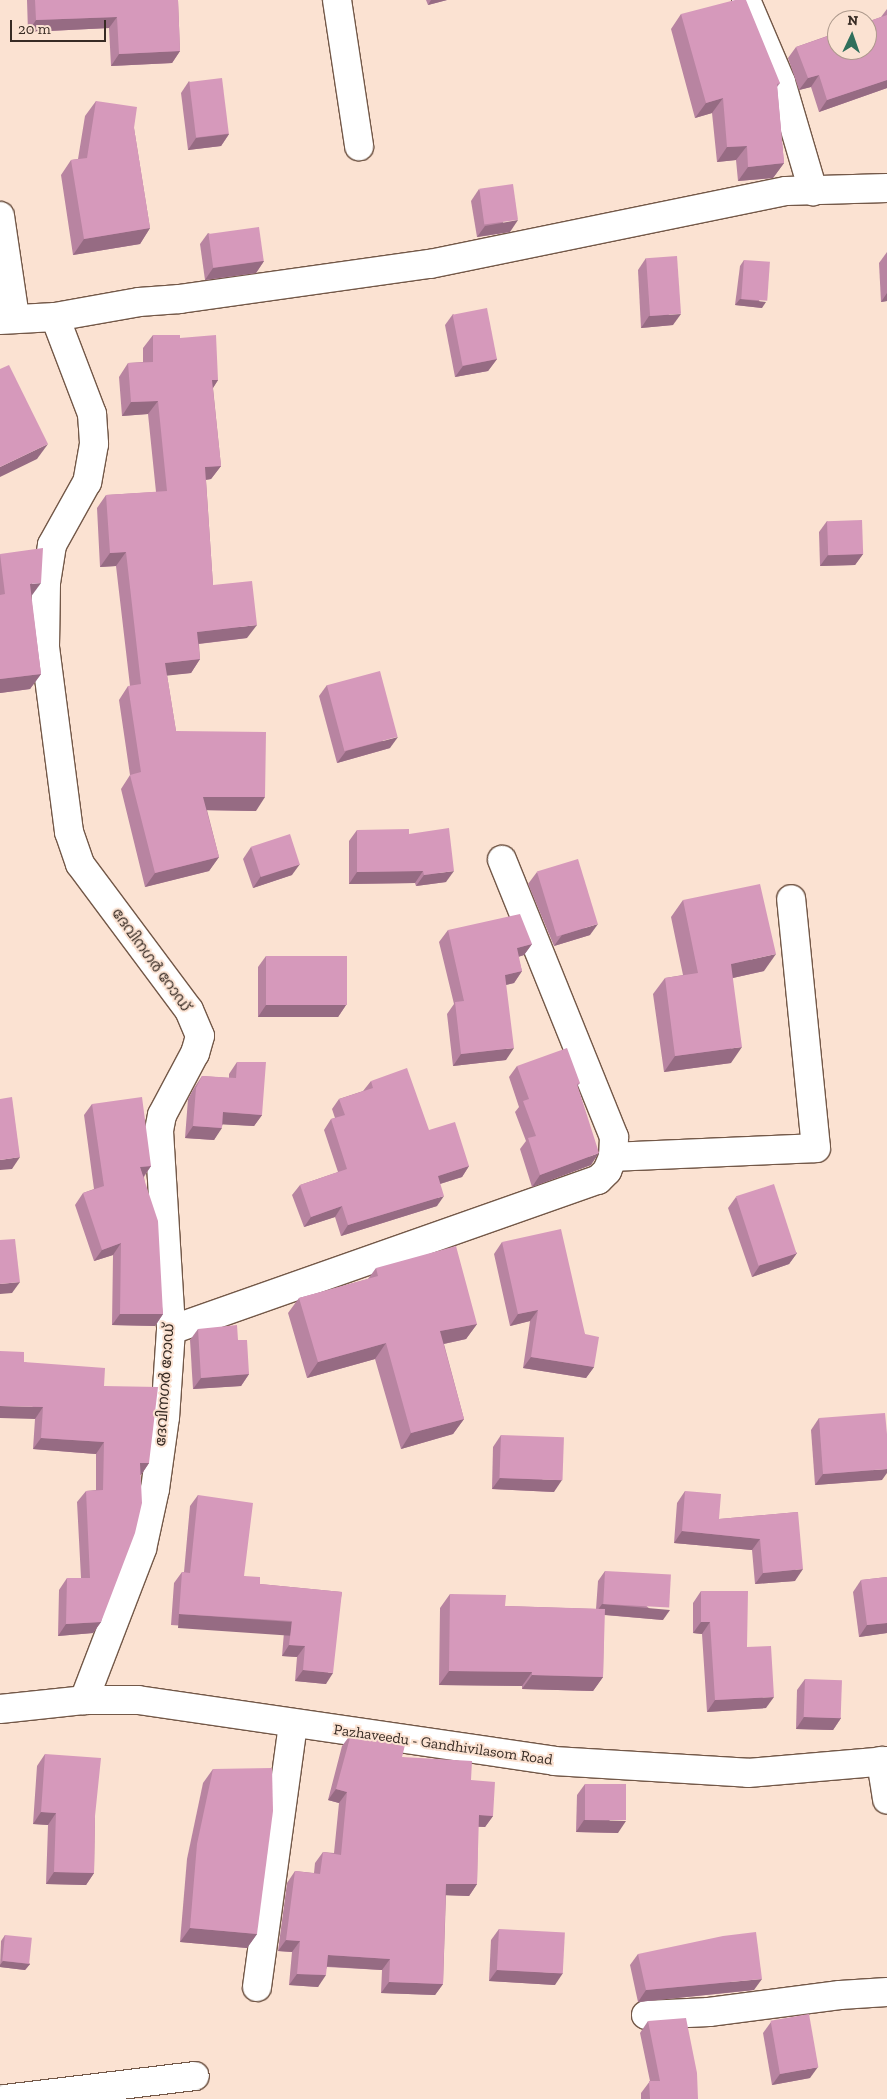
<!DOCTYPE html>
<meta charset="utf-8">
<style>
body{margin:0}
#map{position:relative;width:887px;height:2099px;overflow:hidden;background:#fbe2d2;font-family:"Zilla Slab","Noto Sans Malayalam",serif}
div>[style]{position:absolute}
.roads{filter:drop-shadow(1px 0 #735848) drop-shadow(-1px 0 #735848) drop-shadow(0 1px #735848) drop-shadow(0 -1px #735848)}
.street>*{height:28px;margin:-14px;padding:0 14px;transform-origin:14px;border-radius:14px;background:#fff}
.secondary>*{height:28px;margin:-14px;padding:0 14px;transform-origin:14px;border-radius:14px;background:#fff}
.wall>*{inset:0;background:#b884a1}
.shaded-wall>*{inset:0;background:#966b83;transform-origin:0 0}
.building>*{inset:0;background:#d699bb;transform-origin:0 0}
span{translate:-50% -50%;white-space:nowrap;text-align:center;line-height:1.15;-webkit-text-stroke:4px #fbe2d2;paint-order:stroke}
.street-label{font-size:15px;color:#372b24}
.north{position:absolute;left:827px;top:10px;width:50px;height:50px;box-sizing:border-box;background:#fbe2d2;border:1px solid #ad998c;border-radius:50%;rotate:3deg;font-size:14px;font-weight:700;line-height:20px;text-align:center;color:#372b24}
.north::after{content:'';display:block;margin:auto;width:18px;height:22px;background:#306f5c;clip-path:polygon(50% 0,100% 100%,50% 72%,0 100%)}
.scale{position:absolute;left:10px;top:20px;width:96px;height:22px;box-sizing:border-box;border:2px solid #372b24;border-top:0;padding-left:6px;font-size:15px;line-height:18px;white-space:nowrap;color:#372b24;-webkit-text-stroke:4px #fbe2d2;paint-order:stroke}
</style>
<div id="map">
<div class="roads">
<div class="street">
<div style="left:337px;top:0;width:148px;rotate:81.4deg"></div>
<div style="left:746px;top:0;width:89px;rotate:66.9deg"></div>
<div style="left:781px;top:82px;width:114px;rotate:73.6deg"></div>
<div style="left:0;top:216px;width:103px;rotate:81.6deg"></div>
<div style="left:55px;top:317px;width:104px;rotate:69.1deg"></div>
<div style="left:92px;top:414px;width:30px;rotate:86deg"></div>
<div style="left:94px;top:444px;width:39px;rotate:100deg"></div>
<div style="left:87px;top:482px;width:72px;rotate:119.1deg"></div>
<div style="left:52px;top:545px;width:38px;rotate:99deg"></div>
<div style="left:46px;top:583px;width:64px;rotate:90.9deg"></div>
<div style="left:45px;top:647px;width:187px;rotate:82.6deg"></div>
<div style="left:69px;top:832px;width:34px;rotate:71deg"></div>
<div style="left:80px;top:864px;width:182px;rotate:53.3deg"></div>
<div style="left:189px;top:1010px;width:28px;rotate:67deg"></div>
<div style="left:200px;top:1036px;width:18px;rotate:106deg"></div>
<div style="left:195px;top:1053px;width:70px;rotate:118deg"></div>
<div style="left:162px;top:1115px;width:16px;rotate:101deg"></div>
<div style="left:159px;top:1131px;width:199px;rotate:86.5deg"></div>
<div style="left:171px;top:1330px;width:87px;rotate:93.9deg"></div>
<div style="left:165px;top:1417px;width:73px;rotate:97.9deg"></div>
<div style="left:155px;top:1489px;width:61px;rotate:102.2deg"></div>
<div style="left:142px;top:1549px;width:162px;rotate:111deg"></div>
<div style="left:0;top:320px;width:55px;rotate:-3.1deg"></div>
<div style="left:55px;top:317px;width:85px;rotate:-10.1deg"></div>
<div style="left:139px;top:302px;width:41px;rotate:-4.2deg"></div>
<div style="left:180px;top:299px;width:252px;rotate:-8deg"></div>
<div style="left:430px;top:264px;width:363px;rotate:-11.6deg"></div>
<div style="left:786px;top:191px;width:101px;rotate:-1.7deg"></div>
<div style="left:613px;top:1157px;width:203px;rotate:-2.5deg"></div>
<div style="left:816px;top:1148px;width:250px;rotate:-95.7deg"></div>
<div style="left:171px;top:1330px;width:453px;rotate:-19.4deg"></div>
<div style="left:598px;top:1180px;width:13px;rotate:-45deg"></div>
<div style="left:607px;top:1171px;width:15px;rotate:-67deg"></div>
<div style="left:613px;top:1157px;width:20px;rotate:-87deg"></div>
<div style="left:614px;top:1137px;width:299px;rotate:-112deg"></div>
<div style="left:881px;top:1761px;width:39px;rotate:81deg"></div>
<div style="left:257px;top:1987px;width:264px;rotate:-82.2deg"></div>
<div style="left:646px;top:2015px;width:63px;rotate:-2.7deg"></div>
<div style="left:709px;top:2012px;width:132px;rotate:-7.4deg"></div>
<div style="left:840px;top:1995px;width:47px;rotate:-3.7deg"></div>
<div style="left:5px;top:2099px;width:191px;rotate:-6.9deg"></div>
</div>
<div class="secondary">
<div style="left:0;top:1709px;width:84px;rotate:-6.1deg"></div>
<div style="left:84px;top:1700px;width:54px"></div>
<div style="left:138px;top:1700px;width:420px;rotate:8.3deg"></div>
<div style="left:554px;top:1761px;width:194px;rotate:3.5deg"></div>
<div style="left:748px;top:1773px;width:140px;rotate:-4.9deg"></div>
</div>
</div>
<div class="wall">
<div style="clip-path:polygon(27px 0,178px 0,180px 51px,172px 63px,111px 66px,109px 28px,28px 32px)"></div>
<div style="clip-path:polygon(426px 0,447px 0,428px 5px)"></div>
<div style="clip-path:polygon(887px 9px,887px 88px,819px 112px,811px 87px,799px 90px,788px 58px,796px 47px,881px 17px)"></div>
<div style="clip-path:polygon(681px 14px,780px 83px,777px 87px,784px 163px,773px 178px,738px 181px,736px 160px,717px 162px,712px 113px,695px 118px,671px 29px)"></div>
<div style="clip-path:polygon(189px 81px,229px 134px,221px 146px,188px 150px,181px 93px)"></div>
<div style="clip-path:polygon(96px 101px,134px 128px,150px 228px,140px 244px,73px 255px,61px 175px,71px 160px,78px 159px,85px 116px)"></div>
<div style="clip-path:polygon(479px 189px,510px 232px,477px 237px,471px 201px)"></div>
<div style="clip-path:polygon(208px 233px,264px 261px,256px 273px,205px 280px,200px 244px)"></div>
<div style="clip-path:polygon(887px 252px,887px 301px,881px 302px,879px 263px)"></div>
<div style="clip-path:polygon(646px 258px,673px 325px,641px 328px,638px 270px)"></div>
<div style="clip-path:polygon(744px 260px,762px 308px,735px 305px,740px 266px)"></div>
<div style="clip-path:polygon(453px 314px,497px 359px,488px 371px,455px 377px,445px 325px)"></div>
<div style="clip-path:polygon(153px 335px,180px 338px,218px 380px,213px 388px,221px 466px,211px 479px,206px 480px,213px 585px,247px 638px,199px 644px,200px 659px,191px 673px,167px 675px,176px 731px,256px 811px,207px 810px,219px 857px,209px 871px,145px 887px,121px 789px,130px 775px,119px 700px,128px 686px,130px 686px,116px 566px,100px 567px,97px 508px,106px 495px,156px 492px,148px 414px,122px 416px,119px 377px,128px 363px,143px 362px,143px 348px)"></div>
<div style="clip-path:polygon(827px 521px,863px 554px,855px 565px,820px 566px,819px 532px)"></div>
<div style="clip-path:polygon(0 554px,31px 597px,41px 674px,30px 689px,0 693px)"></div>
<div style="clip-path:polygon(327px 685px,390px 748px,337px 763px,319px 696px)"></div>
<div style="clip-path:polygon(357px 830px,409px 834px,446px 882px,416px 886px,415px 883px,349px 884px,349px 841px)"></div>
<div style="clip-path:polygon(251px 847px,292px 875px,253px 888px,243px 859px)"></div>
<div style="clip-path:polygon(537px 872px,590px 935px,554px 946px,528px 884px)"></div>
<div style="clip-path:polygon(683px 900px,764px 971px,733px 978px,731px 1063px,664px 1072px,653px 994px,665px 978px,683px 975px,671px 917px)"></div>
<div style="clip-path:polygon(448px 930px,532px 944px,524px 955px,518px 957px,522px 971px,514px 983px,506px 985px,506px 1060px,453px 1066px,447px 1014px,454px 1004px,439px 942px)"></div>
<div style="clip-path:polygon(266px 956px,346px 1005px,338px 1017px,258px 1017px,258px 967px)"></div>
<div style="clip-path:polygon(237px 1062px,262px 1115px,254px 1126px,223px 1124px,214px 1140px,185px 1138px,188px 1099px,194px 1088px,202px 1076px,229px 1078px,229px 1074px)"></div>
<div style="clip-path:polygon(517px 1066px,580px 1083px,577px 1086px,591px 1165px,532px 1187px,520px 1149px,526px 1141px,515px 1112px,519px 1107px,509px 1077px)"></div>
<div style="clip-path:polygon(371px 1081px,469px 1166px,462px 1177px,440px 1184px,437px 1206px,341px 1236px,335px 1217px,304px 1227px,292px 1195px,300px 1185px,338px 1172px,324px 1130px,331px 1119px,335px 1118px,332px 1109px,339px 1099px,363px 1091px)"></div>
<div style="clip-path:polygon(92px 1104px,151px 1166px,144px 1177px,163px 1314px,155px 1326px,112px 1325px,113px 1255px,94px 1261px,75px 1205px,83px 1193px,94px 1189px,84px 1115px)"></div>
<div style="clip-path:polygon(736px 1197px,797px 1253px,789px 1264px,752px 1277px,728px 1208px)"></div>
<div style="clip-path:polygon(502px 1242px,585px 1334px,594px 1367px,586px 1378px,523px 1368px,530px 1321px,510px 1326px,494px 1254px)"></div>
<div style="clip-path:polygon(376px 1268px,477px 1324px,466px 1339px,444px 1344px,464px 1419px,453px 1434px,401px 1449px,375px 1359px,307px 1378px,288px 1313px,299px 1298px,368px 1279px)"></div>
<div style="clip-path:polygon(198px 1329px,238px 1340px,249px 1374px,241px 1386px,193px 1389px,190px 1340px)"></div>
<div style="clip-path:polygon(24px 1362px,104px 1386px,149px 1463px,141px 1475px,140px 1475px,101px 1622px,93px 1633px,58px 1636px,59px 1590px,67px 1578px,81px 1578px,77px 1502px,86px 1491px,96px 1490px,96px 1454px,33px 1449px,35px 1419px)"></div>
<div style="clip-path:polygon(819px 1418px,882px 1480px,815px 1485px,811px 1430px)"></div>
<div style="clip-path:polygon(501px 1435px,554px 1492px,492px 1489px,493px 1447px)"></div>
<div style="clip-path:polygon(685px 1491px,719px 1519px,798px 1512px,795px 1581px,755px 1584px,752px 1550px,674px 1543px,677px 1503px)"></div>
<div style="clip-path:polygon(198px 1495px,244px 1576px,260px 1584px,342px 1592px,326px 1684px,295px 1681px,297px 1657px,282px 1656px,284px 1632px,171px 1625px,174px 1583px,182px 1572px,184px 1572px,190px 1506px)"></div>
<div style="clip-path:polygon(605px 1571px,663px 1620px,604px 1615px,603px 1677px,593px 1691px,522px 1689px,522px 1686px,439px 1685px,440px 1608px,450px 1594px,505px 1606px,596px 1609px,598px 1581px)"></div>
<div style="clip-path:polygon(887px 1577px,887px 1633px,859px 1637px,853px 1592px,861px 1580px)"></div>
<div style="clip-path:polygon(701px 1591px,747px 1647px,766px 1708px,707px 1712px,702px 1634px,693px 1633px,693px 1603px)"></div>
<div style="clip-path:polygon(805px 1679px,841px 1718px,833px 1730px,796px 1729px,797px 1690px)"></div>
<div style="clip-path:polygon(351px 1734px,402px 1757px,471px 1780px,493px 1816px,485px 1827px,478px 1827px,477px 1884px,469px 1896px,446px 1895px,443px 1984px,435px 1995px,381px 1993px,382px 1970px,327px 1967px,318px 1987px,289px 1985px,292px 1952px,278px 1951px,287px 1883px,295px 1871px,314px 1873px,315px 1863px,323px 1852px,334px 1853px,339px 1803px,328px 1800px,342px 1746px)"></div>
<div style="clip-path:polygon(45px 1754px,95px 1816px,94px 1873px,86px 1885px,46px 1884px,48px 1825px,33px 1824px,37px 1766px)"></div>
<div style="clip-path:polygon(213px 1769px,257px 1934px,247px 1948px,180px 1942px,187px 1859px,203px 1783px)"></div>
<div style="clip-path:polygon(585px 1784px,618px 1833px,576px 1832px,577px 1795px)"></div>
<div style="clip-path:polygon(499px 1929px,555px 1985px,489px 1981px,491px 1940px)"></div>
<div style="clip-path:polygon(5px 1935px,30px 1964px,25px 1970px,0 1967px,1px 1941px)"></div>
<div style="clip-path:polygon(638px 1954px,754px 1990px,638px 2002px,630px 1965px)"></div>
<div style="clip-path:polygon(648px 2021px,698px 2099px,641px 2099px,641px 2093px,650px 2081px,640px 2033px)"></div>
<div style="clip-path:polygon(771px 2022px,810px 2078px,772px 2085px,763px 2033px)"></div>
</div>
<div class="shaded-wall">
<div style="clip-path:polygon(431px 0,447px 0,428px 5px)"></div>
<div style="clip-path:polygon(117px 17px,109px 28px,28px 32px,36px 20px)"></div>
<div style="clip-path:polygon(180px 51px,172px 63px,111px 66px,119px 54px)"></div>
<div style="clip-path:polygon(819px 75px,811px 87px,799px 90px,808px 78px)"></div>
<div style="clip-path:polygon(887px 80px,887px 88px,819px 112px,827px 100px)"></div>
<div style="clip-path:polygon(723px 98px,712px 113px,695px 118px,706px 103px)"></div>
<div style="clip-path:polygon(229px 134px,221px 146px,188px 150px,196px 138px)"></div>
<div style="clip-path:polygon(747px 146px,736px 160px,717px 162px,727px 147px)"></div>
<div style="clip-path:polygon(784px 163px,773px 178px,738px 181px,748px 167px)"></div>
<div style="clip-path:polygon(518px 220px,510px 232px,477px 237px,485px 226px)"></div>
<div style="clip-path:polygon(150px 228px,140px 244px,73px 255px,84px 239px)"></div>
<div style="clip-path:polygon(264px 261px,256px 273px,205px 280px,213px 268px)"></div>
<div style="clip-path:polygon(887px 293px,887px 301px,881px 302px)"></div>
<div style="clip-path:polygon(740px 299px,766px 302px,762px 308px,735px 305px)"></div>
<div style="clip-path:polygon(681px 314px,673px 325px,641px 328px,649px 316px)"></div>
<div style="clip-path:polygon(497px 359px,488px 371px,455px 377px,463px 366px)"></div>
<div style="clip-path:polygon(212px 380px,218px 380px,209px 394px)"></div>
<div style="clip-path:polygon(158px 401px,148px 414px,122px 416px,131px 402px)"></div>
<div style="clip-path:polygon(48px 444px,37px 459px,0 477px,0 467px)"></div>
<div style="clip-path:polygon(221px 466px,211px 479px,196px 481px,205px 467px)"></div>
<div style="clip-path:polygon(126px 552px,116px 566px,100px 567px,110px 553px)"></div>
<div style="clip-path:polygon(863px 554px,855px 565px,820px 566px,828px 555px)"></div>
<div style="clip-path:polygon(41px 583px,30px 598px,30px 584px)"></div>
<div style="clip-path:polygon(257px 625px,247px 638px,188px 645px,197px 632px)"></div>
<div style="clip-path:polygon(200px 659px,191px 673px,155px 677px,165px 663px)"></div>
<div style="clip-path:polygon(41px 674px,30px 689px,0 693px,0 679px)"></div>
<div style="clip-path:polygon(398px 737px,390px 748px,337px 763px,346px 751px)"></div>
<div style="clip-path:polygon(203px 797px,265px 797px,256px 811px,194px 810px)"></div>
<div style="clip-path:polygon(219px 857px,209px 871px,145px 887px,155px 873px)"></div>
<div style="clip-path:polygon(300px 864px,292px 875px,253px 888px,261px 876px)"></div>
<div style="clip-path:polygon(423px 871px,415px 883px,349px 884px,357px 872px)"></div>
<div style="clip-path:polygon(454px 871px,446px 882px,416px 886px,424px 875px)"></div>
<div style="clip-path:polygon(598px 924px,590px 935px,554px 946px,562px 935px)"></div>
<div style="clip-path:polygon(532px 944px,524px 955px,508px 960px,517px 948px)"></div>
<div style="clip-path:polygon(776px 954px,764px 971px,719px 981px,731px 964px)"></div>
<div style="clip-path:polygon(522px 971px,514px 983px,497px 987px,505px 975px)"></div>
<div style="clip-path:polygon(266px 1005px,346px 1005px,338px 1017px,258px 1017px)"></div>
<div style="clip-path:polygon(742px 1047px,731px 1063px,664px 1072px,675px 1056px)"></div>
<div style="clip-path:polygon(514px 1048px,506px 1060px,453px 1066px,461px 1054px)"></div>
<div style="clip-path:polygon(223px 1112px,262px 1115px,254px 1126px,215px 1124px)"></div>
<div style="clip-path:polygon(193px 1126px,222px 1128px,214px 1140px,185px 1138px)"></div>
<div style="clip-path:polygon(599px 1153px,591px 1165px,532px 1187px,540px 1175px)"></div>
<div style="clip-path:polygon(20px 1157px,12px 1169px,0 1170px,0 1160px)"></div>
<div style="clip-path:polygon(151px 1166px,143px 1177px,140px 1167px)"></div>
<div style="clip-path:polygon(469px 1166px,462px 1177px,430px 1187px,438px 1176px)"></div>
<div style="clip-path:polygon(444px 1196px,437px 1206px,341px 1236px,348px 1225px)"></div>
<div style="clip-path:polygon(342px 1206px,335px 1217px,304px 1227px,311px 1217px)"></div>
<div style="clip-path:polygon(121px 1243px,113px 1255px,94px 1261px,102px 1250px)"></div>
<div style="clip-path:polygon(797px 1253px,789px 1264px,752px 1277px,760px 1265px)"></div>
<div style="clip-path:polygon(20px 1282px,12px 1293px,0 1294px,0 1284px)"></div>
<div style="clip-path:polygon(538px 1310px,530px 1321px,510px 1326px,518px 1314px)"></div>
<div style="clip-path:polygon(120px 1314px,163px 1314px,155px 1326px,112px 1325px)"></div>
<div style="clip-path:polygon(477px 1324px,466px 1339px,429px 1347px,440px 1331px)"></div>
<div style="clip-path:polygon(386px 1343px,375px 1359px,307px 1378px,318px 1362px)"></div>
<div style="clip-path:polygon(531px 1357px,594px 1367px,586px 1378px,523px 1368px)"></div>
<div style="clip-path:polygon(249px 1374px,241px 1386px,193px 1389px,201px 1378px)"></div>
<div style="clip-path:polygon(0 1406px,43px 1407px,35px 1419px,0 1418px)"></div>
<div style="clip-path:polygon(464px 1419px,453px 1434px,401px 1449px,411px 1433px)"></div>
<div style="clip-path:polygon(41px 1438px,104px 1442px,96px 1454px,33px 1449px)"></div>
<div style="clip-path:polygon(140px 1463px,149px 1463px,141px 1475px,131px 1475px)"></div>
<div style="clip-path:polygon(887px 1469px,887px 1473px,882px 1480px,815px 1485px,823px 1474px)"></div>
<div style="clip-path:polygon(500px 1478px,562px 1480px,554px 1492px,492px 1489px)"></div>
<div style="clip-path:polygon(682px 1531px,760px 1539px,752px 1550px,674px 1543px)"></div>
<div style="clip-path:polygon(803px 1569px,795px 1581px,755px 1584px,763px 1573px)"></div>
<div style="clip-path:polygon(602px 1604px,670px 1610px,663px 1620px,595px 1614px)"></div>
<div style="left:179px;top:1614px;width:113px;height:14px;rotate:4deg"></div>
<div style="clip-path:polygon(101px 1622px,93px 1633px,58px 1636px,66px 1624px)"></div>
<div style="clip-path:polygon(701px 1622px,710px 1622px,702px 1634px,693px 1633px)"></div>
<div style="clip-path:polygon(887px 1623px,887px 1633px,859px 1637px,867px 1625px)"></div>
<div style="clip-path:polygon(289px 1645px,305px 1646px,297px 1657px,282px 1656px)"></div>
<div style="clip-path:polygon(303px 1670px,333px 1673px,326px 1684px,295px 1681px)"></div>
<div style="clip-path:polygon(449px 1671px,532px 1672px,522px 1686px,439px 1685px)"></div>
<div style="clip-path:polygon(532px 1675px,603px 1677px,593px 1691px,522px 1689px)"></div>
<div style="clip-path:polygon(774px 1697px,766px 1708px,707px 1712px,715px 1700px)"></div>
<div style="clip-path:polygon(804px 1717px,841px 1718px,833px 1730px,796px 1729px)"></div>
<div style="clip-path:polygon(336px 1789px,347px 1792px,339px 1803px,328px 1800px)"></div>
<div style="clip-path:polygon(41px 1812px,56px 1813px,48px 1825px,33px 1824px)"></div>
<div style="clip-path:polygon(479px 1815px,493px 1816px,485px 1827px,471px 1826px)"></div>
<div style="clip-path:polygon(584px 1820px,626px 1821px,618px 1833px,576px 1832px)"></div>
<div style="clip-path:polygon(54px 1872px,94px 1873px,86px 1885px,46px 1884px)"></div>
<div style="clip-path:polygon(446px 1884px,477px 1884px,469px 1896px,438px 1895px)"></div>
<div style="clip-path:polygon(190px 1928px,257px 1934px,247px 1948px,180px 1942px)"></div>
<div style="clip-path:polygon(286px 1940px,300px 1941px,292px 1952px,278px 1951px)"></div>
<div style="clip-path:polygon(328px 1955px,390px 1959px,382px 1970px,320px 1966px)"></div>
<div style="clip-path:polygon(3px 1961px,30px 1964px,25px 1970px,0 1967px,0 1965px)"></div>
<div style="clip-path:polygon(497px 1970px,563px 1973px,555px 1985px,489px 1981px)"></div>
<div style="clip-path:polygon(297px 1974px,326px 1975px,318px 1987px,289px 1985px)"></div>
<div style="clip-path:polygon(762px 1979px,754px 1990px,638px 2002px,646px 1990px)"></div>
<div style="clip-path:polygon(389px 1982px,443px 1984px,435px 1995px,381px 1993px)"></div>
<div style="clip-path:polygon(818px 2067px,810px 2078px,772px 2085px,780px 2074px)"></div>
</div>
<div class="building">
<div style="clip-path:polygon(35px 0,178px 0,180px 51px,119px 54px,117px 17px,36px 20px)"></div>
<div style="clip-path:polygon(735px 0,746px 0,780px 83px,777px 84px,784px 163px,748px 167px,747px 146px,727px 147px,723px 98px,706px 103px,681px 14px)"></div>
<div style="clip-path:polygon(887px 15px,887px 80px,827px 100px,819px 75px,808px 78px,796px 47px,837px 33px,837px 50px,867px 50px,867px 22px)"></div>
<div style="left:222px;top:78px;width:56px;height:33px;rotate:83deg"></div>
<div style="clip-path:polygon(96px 101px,137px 107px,134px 128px,150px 228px,84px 239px,71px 160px,87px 158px)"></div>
<div style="left:513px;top:184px;width:36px;height:34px;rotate:82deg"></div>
<div style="left:259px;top:227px;width:34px;height:51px;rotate:82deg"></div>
<div style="left:677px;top:256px;width:58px;height:31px;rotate:86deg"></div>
<div style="left:744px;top:260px;width:26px;height:39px;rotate:4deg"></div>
<div style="left:487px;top:308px;width:52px;height:35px;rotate:79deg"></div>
<div style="clip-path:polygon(153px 335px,180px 335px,180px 338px,216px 335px,218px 380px,212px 380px,221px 466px,205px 467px,213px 585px,252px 581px,257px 625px,197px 632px,200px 659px,165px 663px,176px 731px,266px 732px,265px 797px,203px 797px,219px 857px,155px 873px,130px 775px,141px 772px,128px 686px,141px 684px,126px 552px,110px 553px,106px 495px,167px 491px,158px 401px,131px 402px,128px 363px,153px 362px)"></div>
<div style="clip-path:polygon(9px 365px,48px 444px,0 467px,0 369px)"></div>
<div style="left:862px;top:520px;width:34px;height:35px;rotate:88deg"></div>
<div style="clip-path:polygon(43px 548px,41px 583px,30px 584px,41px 674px,0 679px,0 595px,5px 594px,0 554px)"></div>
<div style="left:380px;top:671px;width:68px;height:55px;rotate:75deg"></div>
<div style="clip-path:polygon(449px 828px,454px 871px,424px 875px,423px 871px,357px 872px,357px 830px,409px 829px,409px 834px)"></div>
<div style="left:290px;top:834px;width:32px;height:41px;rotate:72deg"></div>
<div style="left:578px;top:859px;width:68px;height:43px;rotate:73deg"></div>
<div style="clip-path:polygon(760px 884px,776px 954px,731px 964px,742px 1047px,675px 1056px,665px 978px,698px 973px,683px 900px)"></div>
<div style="clip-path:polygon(520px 914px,532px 944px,517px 948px,522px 971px,505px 975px,514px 1048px,461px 1054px,455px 1002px,464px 1001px,448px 930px)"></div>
<div style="left:266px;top:956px;width:81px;height:49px"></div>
<div style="clip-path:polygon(567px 1048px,580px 1083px,577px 1084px,599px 1153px,540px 1175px,528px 1138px,536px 1136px,523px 1101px,529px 1099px,517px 1066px)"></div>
<div style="clip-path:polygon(237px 1062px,266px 1062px,262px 1115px,223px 1112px,222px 1128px,193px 1126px,196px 1088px,202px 1076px,236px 1078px)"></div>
<div style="clip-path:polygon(407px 1068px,429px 1130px,455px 1122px,469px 1166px,438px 1176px,444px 1196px,348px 1225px,342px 1206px,311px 1217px,300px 1185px,347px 1169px,331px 1119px,345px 1115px,339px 1099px,373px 1088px,371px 1081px)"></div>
<div style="clip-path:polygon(12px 1097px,20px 1157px,0 1160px,0 1099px)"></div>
<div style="clip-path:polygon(142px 1097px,151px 1166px,140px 1167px,158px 1221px,163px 1314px,120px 1314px,121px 1243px,102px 1250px,83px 1193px,104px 1186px,92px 1104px)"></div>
<div style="left:774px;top:1184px;width:73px;height:40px;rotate:72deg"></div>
<div style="clip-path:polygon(561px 1229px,585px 1334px,599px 1337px,594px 1367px,531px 1357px,538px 1310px,518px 1314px,502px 1242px)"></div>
<div style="clip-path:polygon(15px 1239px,20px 1282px,0 1284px,0 1240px)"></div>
<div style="clip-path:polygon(456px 1246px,477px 1324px,440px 1331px,464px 1419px,411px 1433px,386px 1343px,318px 1362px,299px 1298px,378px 1276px,376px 1268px)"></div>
<div style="clip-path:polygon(237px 1325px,238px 1340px,247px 1340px,249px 1374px,201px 1378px,198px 1329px)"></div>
<div style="clip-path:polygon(0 1351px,24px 1352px,24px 1362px,105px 1368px,104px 1386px,158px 1387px,149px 1463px,140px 1463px,142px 1503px,135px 1533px,101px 1622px,66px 1624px,67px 1578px,90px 1578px,86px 1491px,103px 1490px,104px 1442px,41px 1438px,43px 1407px,0 1406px)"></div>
<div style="clip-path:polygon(885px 1413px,887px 1434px,887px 1469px,823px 1474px,819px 1418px)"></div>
<div style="left:501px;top:1435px;width:63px;height:43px;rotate:2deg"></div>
<div style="clip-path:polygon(685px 1491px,721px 1494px,719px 1519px,798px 1512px,803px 1569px,763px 1573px,760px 1539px,682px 1531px)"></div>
<div style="clip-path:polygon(198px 1495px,253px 1503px,244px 1576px,260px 1577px,260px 1584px,342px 1592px,333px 1673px,303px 1670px,305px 1646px,289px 1645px,292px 1621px,179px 1614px,182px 1572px,190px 1573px)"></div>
<div style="left:605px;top:1571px;width:66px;height:33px;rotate:3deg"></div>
<div style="clip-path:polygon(887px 1577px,887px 1623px,867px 1625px,861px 1580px)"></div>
<div style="clip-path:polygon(701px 1591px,748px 1591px,747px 1647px,771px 1646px,774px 1697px,715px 1700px,710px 1622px,701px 1622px)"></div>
<div style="clip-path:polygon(450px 1594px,506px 1595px,505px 1606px,605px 1609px,603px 1677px,532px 1675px,532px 1672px,449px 1671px)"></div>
<div style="left:805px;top:1679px;width:37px;height:38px;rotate:2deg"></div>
<div style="clip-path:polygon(351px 1734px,405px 1745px,402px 1757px,472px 1761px,471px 1780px,495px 1782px,493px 1816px,479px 1815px,477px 1884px,446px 1884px,443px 1984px,389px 1982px,390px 1959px,328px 1955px,326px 1975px,297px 1974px,300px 1941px,286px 1940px,295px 1871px,320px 1874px,323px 1852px,341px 1855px,347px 1792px,336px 1789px)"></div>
<div style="clip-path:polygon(45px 1754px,101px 1758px,95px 1816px,94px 1873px,54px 1872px,56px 1813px,41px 1812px)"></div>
<div style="clip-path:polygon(272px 1768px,273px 1811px,257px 1934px,190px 1928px,197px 1844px,213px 1769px)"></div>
<div style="left:585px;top:1784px;width:41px;height:36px"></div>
<div style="left:499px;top:1929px;width:66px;height:41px;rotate:3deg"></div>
<div style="clip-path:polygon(756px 1932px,762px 1979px,646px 1990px,638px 1954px,723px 1936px)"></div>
<div style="left:5px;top:1935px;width:27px;height:26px;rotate:6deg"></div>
<div style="left:809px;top:2014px;width:54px;height:39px;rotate:80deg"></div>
<div style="clip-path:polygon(686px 2018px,697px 2073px,698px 2099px,650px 2099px,649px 2081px,660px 2081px,648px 2021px)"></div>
</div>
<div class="street-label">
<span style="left:151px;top:960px;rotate:54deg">ദേവിനഗർ റോഡ്</span>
<span style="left:165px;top:1385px;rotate:-86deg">ദേവിനഗർ റോഡ്</span>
<span style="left:443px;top:1745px;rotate:8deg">Pazhaveedu - Gandhivilasom Road</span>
</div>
<div class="north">N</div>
<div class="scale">20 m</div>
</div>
